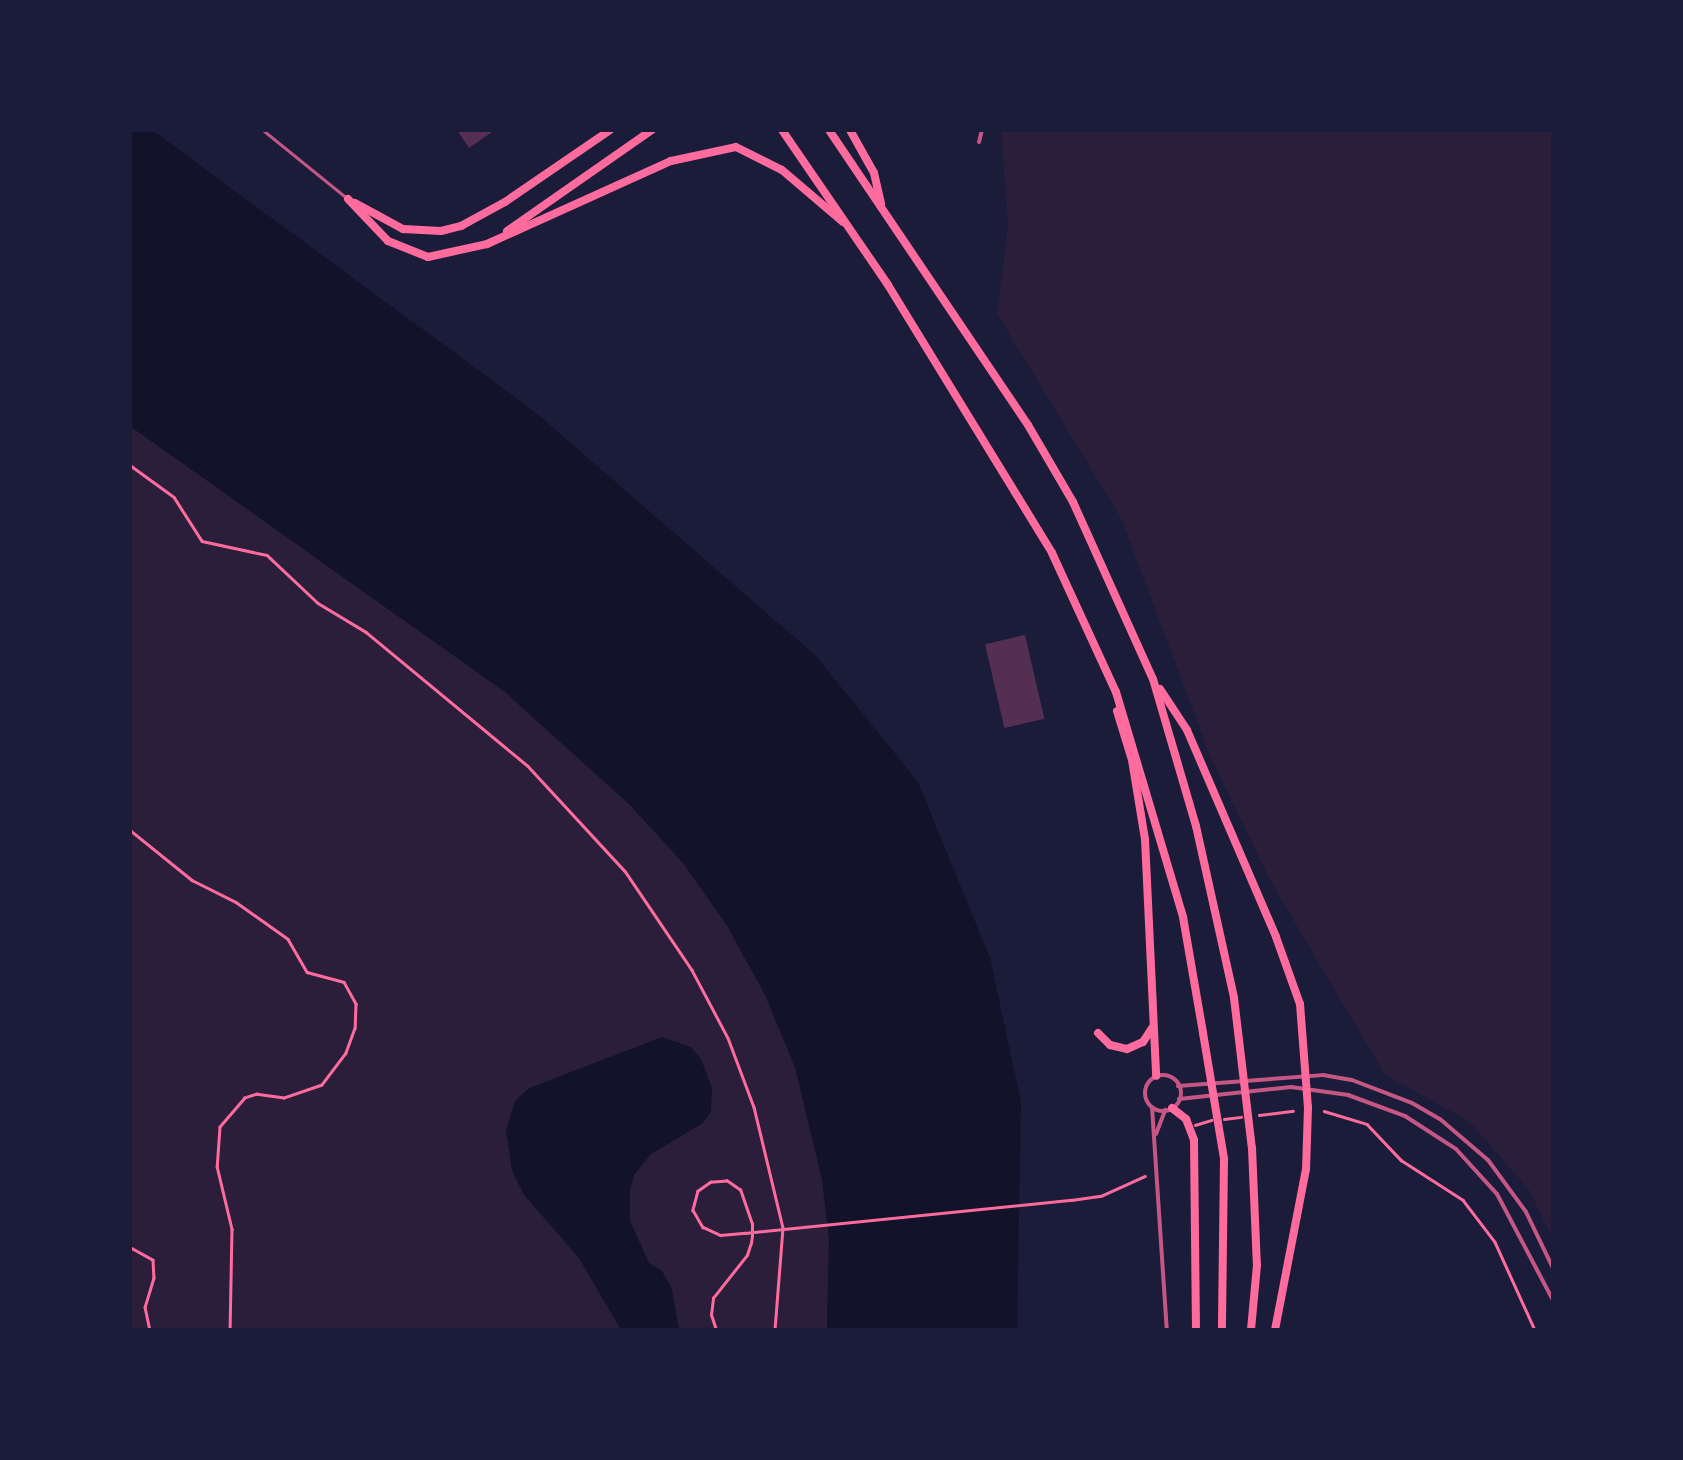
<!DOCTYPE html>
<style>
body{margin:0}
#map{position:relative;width:1683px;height:1460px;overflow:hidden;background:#1b1b3a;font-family:"Zilla Slab",serif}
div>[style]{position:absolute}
.green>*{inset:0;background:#2a1e3b}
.water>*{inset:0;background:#12122b}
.building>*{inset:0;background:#542f53;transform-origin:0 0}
.path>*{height:2.5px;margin:-1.25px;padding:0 1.25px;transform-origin:1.25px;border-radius:1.25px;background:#ff6b9d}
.service>*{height:2.5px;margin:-1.25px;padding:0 1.25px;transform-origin:1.25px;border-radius:1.25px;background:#c65784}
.minor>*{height:4px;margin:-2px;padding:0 2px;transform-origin:2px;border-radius:2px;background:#c65784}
.minor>.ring{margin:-2px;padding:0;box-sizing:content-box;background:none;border:4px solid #c65784;border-radius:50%}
.motorway>*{height:8px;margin:-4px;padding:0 4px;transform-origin:4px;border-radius:4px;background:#ff6b9d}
span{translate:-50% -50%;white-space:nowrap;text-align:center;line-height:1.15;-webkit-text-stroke:10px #1b1b3a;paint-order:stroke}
.frame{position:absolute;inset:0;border:132px solid #1b1b3a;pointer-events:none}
</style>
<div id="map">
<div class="green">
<div style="clip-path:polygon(1001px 130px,1553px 130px,1553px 1240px,1529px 1190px,1469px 1121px,1385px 1075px,1271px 882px,1211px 758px,1121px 518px,997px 314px,1008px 224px)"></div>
<div style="clip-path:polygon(130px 426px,505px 692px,631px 806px,683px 863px,728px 927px,765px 995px,795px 1067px,822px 1179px,829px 1239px,827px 1330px,130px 1330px)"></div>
</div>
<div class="water">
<div style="clip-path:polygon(130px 130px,152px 130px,535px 412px,816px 656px,918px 782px,990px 958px,1021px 1102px,1017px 1330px,827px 1330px,829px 1239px,822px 1179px,795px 1067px,765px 995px,728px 927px,683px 863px,631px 806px,505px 692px,130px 426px)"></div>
<div style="clip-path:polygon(662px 1037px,691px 1047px,701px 1059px,712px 1088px,711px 1111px,703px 1123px,651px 1154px,634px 1175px,630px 1190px,630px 1221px,649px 1263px,662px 1271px,672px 1289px,679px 1330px,621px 1330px,579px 1258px,524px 1195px,512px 1171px,506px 1130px,515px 1101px,529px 1088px)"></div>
</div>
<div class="building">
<div style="clip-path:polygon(457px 130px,495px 130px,469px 148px)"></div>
<div style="left:1025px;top:635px;width:86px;height:41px;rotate:77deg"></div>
</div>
<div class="path">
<div style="left:130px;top:465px;width:54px;rotate:36deg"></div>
<div style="left:174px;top:497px;width:52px;rotate:57.5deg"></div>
<div style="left:202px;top:541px;width:66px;rotate:12.2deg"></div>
<div style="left:267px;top:555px;width:70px;rotate:43.3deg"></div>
<div style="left:318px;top:603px;width:56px;rotate:31.1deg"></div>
<div style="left:366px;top:632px;width:210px;rotate:39.6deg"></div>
<div style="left:528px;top:766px;width:143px;rotate:47.3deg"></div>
<div style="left:625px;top:871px;width:120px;rotate:55.9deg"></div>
<div style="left:692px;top:970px;width:77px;rotate:62.1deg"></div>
<div style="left:728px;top:1038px;width:74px;rotate:69.4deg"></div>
<div style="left:754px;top:1107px;width:124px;rotate:76.5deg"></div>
<div style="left:783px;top:1228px;width:102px;rotate:94.5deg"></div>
<div style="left:130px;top:830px;width:80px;rotate:38.9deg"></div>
<div style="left:192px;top:880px;width:49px;rotate:26.6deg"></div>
<div style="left:236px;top:902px;width:64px;rotate:35.4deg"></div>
<div style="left:288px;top:939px;width:38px;rotate:60deg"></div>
<div style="left:307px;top:972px;width:38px;rotate:15deg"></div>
<div style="left:344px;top:982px;width:25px;rotate:61deg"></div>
<div style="left:356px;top:1004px;width:24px;rotate:92deg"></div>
<div style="left:355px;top:1028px;width:27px;rotate:110deg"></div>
<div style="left:346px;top:1053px;width:40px;rotate:127deg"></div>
<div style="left:322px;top:1085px;width:40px;rotate:161.1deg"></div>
<div style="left:284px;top:1098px;width:27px;rotate:-172deg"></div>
<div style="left:257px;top:1094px;width:13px;rotate:162deg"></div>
<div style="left:245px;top:1098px;width:38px;rotate:131deg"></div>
<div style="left:220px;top:1127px;width:39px;rotate:94deg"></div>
<div style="left:217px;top:1166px;width:65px;rotate:76.6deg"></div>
<div style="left:232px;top:1229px;width:101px;rotate:91.1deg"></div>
<div style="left:1324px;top:1111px;width:45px;rotate:16.8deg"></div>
<div style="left:1367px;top:1124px;width:50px;rotate:46.6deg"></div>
<div style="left:1401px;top:1160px;width:74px;rotate:32.8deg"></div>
<div style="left:1463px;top:1200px;width:53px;rotate:52.7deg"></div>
<div style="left:1495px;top:1242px;width:97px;rotate:65.6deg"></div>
<div style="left:1259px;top:1115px;width:34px;rotate:-7deg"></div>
<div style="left:1224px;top:1119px;width:17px;rotate:-7deg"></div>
<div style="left:1195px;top:1125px;width:17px;rotate:-17deg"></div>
<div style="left:130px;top:1247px;width:26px;rotate:29deg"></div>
<div style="left:153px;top:1260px;width:18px;rotate:87deg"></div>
<div style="left:154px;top:1278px;width:30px;rotate:107deg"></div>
<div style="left:145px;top:1307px;width:24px;rotate:78deg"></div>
<div style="left:716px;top:1330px;width:16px;rotate:-108deg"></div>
<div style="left:711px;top:1315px;width:17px;rotate:-83deg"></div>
<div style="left:713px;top:1298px;width:55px;rotate:-51.7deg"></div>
<div style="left:747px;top:1255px;width:13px;rotate:-72deg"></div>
<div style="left:751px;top:1243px;width:7px;rotate:-82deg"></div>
<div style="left:752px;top:1236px;width:12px;rotate:-90deg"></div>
<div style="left:752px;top:1224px;width:36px;rotate:-109deg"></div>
<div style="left:740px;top:1190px;width:16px;rotate:-145deg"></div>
<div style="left:727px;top:1181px;width:16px;rotate:176deg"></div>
<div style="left:711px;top:1182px;width:16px;rotate:145deg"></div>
<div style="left:698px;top:1191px;width:20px;rotate:105deg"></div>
<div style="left:693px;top:1210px;width:20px;rotate:60deg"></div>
<div style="left:703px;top:1227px;width:19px;rotate:25deg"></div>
<div style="left:720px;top:1235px;width:25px;rotate:-5deg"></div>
<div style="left:745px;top:1233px;width:328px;rotate:-5.8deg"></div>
<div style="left:1071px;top:1200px;width:30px;rotate:-8deg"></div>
<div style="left:1101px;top:1196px;width:48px;rotate:-24.4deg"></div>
</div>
<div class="service">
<div style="left:263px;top:130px;width:108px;rotate:39deg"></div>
</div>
<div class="minor">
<div style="left:979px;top:142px;width:12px;rotate:-76deg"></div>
<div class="ring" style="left:1145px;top:1075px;width:32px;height:32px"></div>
<div style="left:1178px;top:1086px;width:145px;rotate:-4.3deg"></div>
<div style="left:1323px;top:1075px;width:29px;rotate:10deg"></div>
<div style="left:1352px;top:1080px;width:64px;rotate:21deg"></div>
<div style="left:1412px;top:1103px;width:32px;rotate:30deg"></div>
<div style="left:1440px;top:1119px;width:63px;rotate:40.5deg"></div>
<div style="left:1488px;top:1160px;width:64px;rotate:53.8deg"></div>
<div style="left:1526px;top:1212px;width:62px;rotate:64.3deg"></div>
<div style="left:1179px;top:1099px;width:113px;rotate:-6.1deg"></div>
<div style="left:1291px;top:1087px;width:58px;rotate:8deg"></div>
<div style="left:1348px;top:1095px;width:61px;rotate:20.2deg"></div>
<div style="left:1405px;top:1116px;width:61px;rotate:32.9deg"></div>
<div style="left:1456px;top:1149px;width:61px;rotate:47.7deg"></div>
<div style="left:1497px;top:1194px;width:120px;rotate:62.2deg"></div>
<div style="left:1152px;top:1107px;width:224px;rotate:86.2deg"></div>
<div style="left:1156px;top:1134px;width:26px;rotate:-69deg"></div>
</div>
<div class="motorway">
<div style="left:782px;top:130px;width:188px;rotate:55.6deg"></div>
<div style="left:888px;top:285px;width:314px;rotate:58.5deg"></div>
<div style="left:1052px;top:553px;width:153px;rotate:65.3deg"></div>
<div style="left:1116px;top:692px;width:235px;rotate:73.4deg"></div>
<div style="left:1183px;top:917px;width:118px;rotate:80.2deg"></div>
<div style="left:1203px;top:1033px;width:128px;rotate:80.5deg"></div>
<div style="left:1224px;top:1159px;width:171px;rotate:90.7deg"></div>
<div style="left:829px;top:130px;width:356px;rotate:56deg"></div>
<div style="left:1028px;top:425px;width:89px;rotate:59.7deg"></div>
<div style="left:1073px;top:502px;width:194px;rotate:65.7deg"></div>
<div style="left:1153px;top:679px;width:153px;rotate:73.7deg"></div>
<div style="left:1196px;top:826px;width:176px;rotate:77.5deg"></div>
<div style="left:1234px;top:998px;width:151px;rotate:83.2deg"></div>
<div style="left:1252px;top:1148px;width:117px;rotate:87.6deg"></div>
<div style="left:1257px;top:1265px;width:65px;rotate:95.3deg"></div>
<div style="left:850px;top:130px;width:49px;rotate:60.8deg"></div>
<div style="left:874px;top:173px;width:31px;rotate:77deg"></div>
<div style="left:348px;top:199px;width:58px;rotate:46.4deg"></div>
<div style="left:388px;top:241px;width:43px;rotate:21.8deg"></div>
<div style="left:428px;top:257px;width:60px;rotate:-12.4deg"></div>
<div style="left:487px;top:244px;width:202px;rotate:-24.3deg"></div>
<div style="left:671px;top:161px;width:66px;rotate:-12.2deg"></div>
<div style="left:736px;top:147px;width:51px;rotate:26.6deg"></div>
<div style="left:782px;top:170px;width:80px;rotate:40.4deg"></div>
<div style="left:355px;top:203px;width:55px;rotate:28.4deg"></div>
<div style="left:403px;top:229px;width:38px;rotate:3deg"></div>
<div style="left:441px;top:231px;width:21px;rotate:-14deg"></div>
<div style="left:461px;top:226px;width:50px;rotate:-28.6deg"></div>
<div style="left:505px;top:202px;width:127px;rotate:-34.4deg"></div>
<div style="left:507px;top:231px;width:177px;rotate:-34.9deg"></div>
<div style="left:1160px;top:689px;width:49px;rotate:56.6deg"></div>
<div style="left:1187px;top:730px;width:225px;rotate:66.7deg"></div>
<div style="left:1276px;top:937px;width:71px;rotate:70.3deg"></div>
<div style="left:1300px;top:1004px;width:103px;rotate:85.6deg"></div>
<div style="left:1308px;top:1107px;width:62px;rotate:91.8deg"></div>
<div style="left:1306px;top:1169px;width:164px;rotate:100.9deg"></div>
<div style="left:1117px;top:711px;width:51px;rotate:73deg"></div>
<div style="left:1132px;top:760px;width:80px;rotate:80.7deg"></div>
<div style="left:1145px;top:839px;width:237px;rotate:87.3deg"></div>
<div style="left:1098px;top:1033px;width:17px;rotate:45deg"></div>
<div style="left:1110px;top:1045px;width:17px;rotate:13deg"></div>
<div style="left:1127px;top:1049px;width:17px;rotate:-24deg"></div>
<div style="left:1143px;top:1042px;width:17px;rotate:-57deg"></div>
<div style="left:1172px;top:1108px;width:18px;rotate:38deg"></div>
<div style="left:1186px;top:1119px;width:22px;rotate:69deg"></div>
<div style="left:1194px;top:1140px;width:190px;rotate:89.4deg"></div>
</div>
<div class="frame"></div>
</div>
